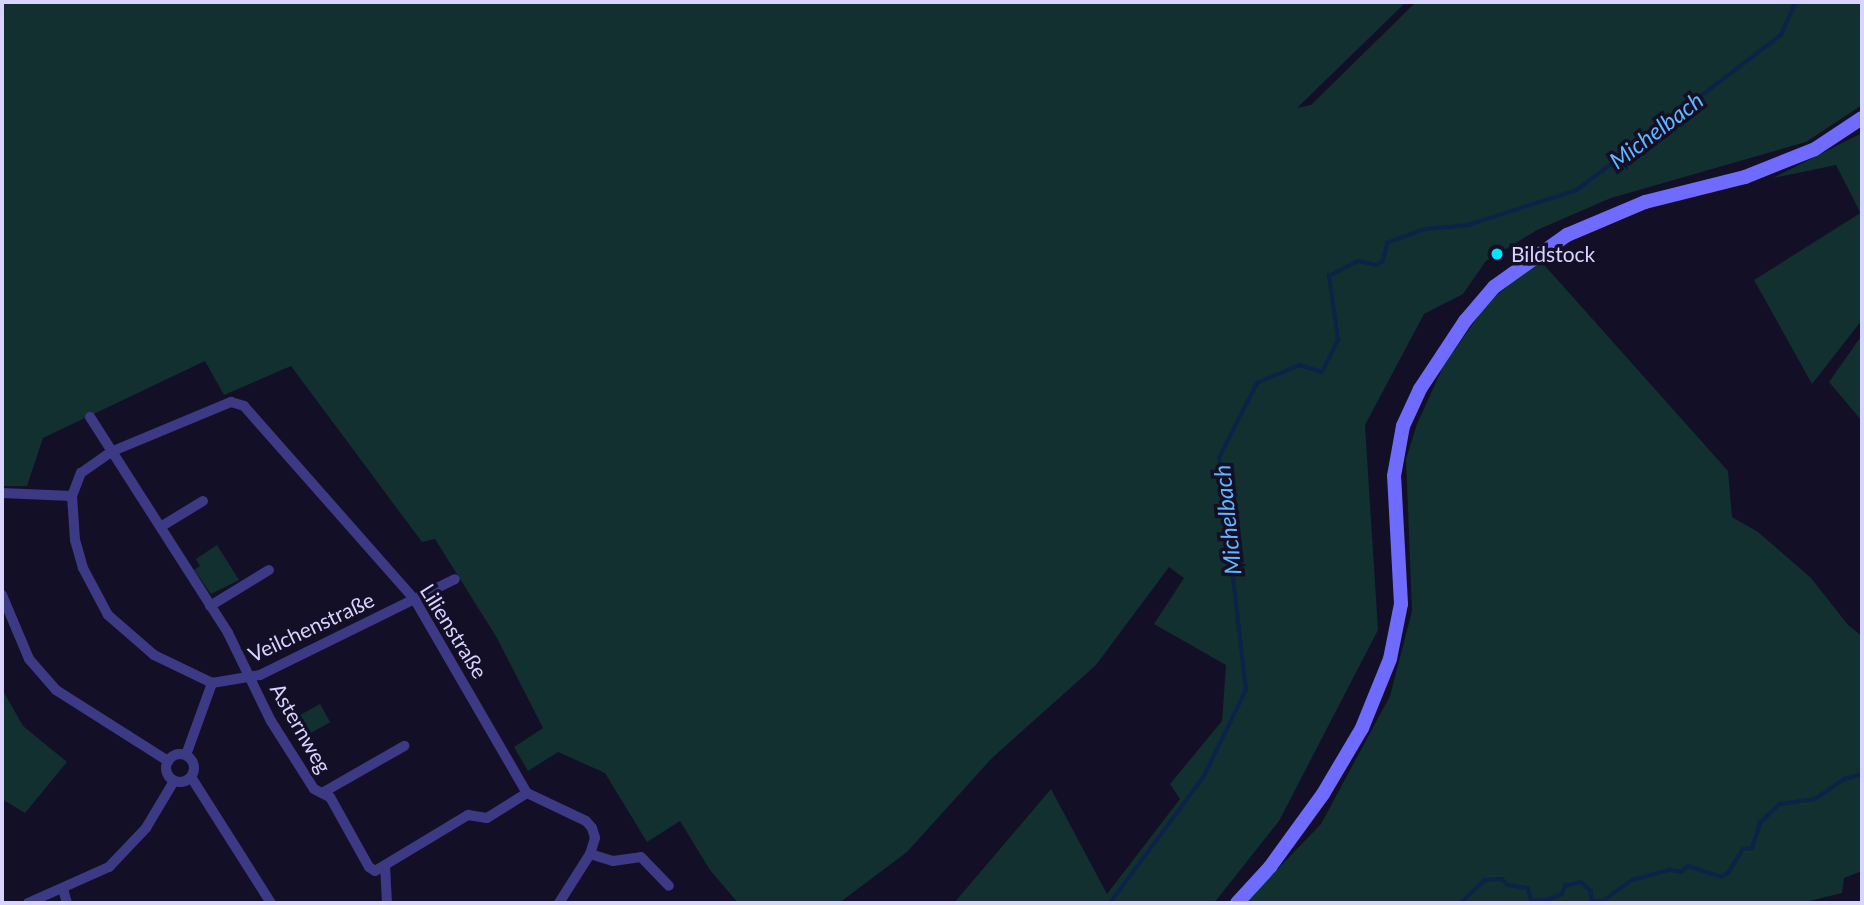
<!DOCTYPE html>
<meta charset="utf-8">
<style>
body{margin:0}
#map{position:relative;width:1864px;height:905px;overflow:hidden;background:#130f26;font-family:Lato,sans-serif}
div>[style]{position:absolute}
.green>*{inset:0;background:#12302f;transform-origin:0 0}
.stream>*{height:3.5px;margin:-1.75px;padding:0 1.75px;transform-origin:1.75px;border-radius:1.75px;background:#0c2248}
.street>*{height:10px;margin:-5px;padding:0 5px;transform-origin:5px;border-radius:5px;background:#3d3a85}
.street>.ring{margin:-5px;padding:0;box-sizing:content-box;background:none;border:10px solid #3d3a85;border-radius:50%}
.secondary>*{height:14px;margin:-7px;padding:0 7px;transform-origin:7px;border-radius:7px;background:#6f6bff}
.dots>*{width:19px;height:19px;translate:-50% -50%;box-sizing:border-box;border:4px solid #130f26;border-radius:50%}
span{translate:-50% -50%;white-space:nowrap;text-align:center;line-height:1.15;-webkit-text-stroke:7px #130f26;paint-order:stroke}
.poi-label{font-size:21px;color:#d9d4ff}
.left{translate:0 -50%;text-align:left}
.street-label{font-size:21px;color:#d9d4ff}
.water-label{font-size:23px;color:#62b6ff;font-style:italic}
.frame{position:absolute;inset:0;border:4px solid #d9d4ff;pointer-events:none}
</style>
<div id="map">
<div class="green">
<div style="clip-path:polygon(2px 2px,1406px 2px,1297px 108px,1311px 105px,1416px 2px,1862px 2px,1862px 105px,1806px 142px,1611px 198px,1537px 230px,1486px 261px,1463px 294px,1424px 314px,1365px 425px,1378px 630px,1279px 821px,1214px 903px,954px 903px,1051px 789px,1107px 894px,1180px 799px,1170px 784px,1222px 721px,1226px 665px,1154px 624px,1184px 578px,1169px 567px,1096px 665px,992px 758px,907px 852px,839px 903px,738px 903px,710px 870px,680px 821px,647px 842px,605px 773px,558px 752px,528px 771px,514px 747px,543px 728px,497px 638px,435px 539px,422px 542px,291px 366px,224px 395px,205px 361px,43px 438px,27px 486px,2px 486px)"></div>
<div style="clip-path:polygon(1862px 133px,1860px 212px,1836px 165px,1773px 178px)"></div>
<div style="clip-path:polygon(1862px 212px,1862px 320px,1812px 384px,1754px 280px)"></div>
<div style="clip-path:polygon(1538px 258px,1728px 471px,1732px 517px,1758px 532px,1811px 578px,1848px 625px,1862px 636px,1862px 871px,1844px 878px,1842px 893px,1801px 903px,1245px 903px,1321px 824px,1390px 696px,1412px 611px,1406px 459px,1417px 424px,1443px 367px,1486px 305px)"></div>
<div style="clip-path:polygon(1862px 335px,1862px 421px,1829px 382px)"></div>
<div style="clip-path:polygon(217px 545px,239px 580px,211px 594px,194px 570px,200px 566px,196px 559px)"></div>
<div style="clip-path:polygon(2px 689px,23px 726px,67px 762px,25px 813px,2px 799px)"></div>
<div style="left:320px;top:704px;width:21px;height:34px;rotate:61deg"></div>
</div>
<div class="stream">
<div style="left:1110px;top:903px;width:156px;rotate:-53.4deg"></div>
<div style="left:1203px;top:778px;width:98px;rotate:-64deg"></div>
<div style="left:1246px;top:690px;width:234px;rotate:-96.6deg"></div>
<div style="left:1219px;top:458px;width:84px;rotate:-63.1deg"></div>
<div style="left:1257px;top:383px;width:47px;rotate:-22.7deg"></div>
<div style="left:1300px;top:365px;width:23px;rotate:18deg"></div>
<div style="left:1322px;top:372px;width:36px;rotate:-63deg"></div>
<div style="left:1338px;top:340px;width:65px;rotate:-98deg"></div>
<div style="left:1329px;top:276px;width:33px;rotate:-27deg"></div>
<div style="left:1358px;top:261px;width:19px;rotate:12deg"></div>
<div style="left:1377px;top:265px;width:7px;rotate:-34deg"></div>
<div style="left:1383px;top:261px;width:18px;rotate:-77deg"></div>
<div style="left:1387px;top:243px;width:40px;rotate:-20.2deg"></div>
<div style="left:1425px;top:229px;width:43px;rotate:-5.3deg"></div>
<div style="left:1468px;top:225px;width:114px;rotate:-17.8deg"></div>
<div style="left:1577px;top:190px;width:256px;rotate:-37.2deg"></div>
<div style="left:1781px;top:35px;width:36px;rotate:-66deg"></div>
<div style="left:1461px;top:903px;width:33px;rotate:-44deg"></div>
<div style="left:1485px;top:880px;width:17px;rotate:-3deg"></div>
<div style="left:1502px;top:879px;width:8px;rotate:45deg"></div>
<div style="left:1508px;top:885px;width:20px;rotate:9deg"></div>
<div style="left:1528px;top:888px;width:14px;rotate:73deg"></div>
<div style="left:1532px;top:901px;width:16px;rotate:-4deg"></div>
<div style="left:1548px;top:900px;width:15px;rotate:-23deg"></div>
<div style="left:1562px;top:894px;width:9px;rotate:-69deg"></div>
<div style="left:1565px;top:886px;width:16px;rotate:-14deg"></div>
<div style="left:1581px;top:882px;width:13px;rotate:42deg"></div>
<div style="left:1591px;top:891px;width:10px;rotate:84deg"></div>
<div style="left:1592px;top:901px;width:11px"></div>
<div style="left:1603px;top:901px;width:36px;rotate:-36deg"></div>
<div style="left:1632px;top:880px;width:39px;rotate:-15deg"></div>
<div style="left:1670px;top:870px;width:11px;rotate:10deg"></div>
<div style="left:1681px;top:872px;width:9px;rotate:-41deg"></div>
<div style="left:1688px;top:866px;width:35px;rotate:18deg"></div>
<div style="left:1721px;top:877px;width:8px;rotate:-30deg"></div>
<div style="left:1728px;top:873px;width:28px;rotate:-58deg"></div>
<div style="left:1743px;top:849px;width:9px;rotate:-6deg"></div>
<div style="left:1752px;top:848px;width:26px;rotate:-72deg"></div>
<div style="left:1760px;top:823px;width:28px;rotate:-44deg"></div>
<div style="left:1780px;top:804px;width:35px;rotate:-8deg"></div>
<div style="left:1815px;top:799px;width:36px;rotate:-34deg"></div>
<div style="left:1845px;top:779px;width:18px;rotate:-16deg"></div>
</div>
<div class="street">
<div style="left:90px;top:417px;width:256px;rotate:57.4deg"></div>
<div style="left:228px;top:633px;width:98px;rotate:64deg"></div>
<div style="left:271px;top:721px;width:80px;rotate:57.7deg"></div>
<div style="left:314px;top:789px;width:18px;rotate:27deg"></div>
<div style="left:330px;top:797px;width:80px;rotate:60.9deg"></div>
<div style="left:369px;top:867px;width:7px;rotate:34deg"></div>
<div style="left:375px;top:871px;width:109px;rotate:-31.1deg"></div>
<div style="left:468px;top:815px;width:19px;rotate:9deg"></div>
<div style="left:487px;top:818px;width:47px;rotate:-32deg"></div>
<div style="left:2px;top:493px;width:70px;rotate:2.5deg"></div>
<div style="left:72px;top:496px;width:25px;rotate:-69deg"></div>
<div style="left:81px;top:473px;width:39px;rotate:-35deg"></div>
<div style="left:113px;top:451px;width:128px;rotate:-22.6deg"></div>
<div style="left:231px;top:402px;width:14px;rotate:17deg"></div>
<div style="left:244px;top:406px;width:259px;rotate:48.6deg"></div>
<div style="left:415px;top:600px;width:223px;rotate:59.9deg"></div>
<div style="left:527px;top:793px;width:65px;rotate:25.4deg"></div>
<div style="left:586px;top:821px;width:9px;rotate:49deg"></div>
<div style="left:592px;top:828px;width:10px;rotate:73deg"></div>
<div style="left:595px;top:838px;width:17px;rotate:107deg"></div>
<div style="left:590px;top:854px;width:58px;rotate:122.3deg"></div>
<div style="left:72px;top:496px;width:44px;rotate:86.1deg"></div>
<div style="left:75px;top:540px;width:29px;rotate:74deg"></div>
<div style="left:83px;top:568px;width:53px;rotate:62deg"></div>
<div style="left:108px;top:615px;width:61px;rotate:41deg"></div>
<div style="left:154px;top:655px;width:64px;rotate:25.8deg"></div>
<div style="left:162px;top:526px;width:48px;rotate:-31.4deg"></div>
<div style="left:2px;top:595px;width:69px;rotate:67.1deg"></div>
<div style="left:29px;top:659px;width:41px;rotate:48.9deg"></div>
<div style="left:56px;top:690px;width:133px;rotate:32.4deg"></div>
<div style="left:210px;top:606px;width:69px;rotate:-31.4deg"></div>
<div class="ring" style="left:166px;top:754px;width:18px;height:18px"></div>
<div style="left:186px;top:755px;width:77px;rotate:-70.1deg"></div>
<div style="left:212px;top:683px;width:49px;rotate:-9.5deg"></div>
<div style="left:260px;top:675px;width:217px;rotate:-26.2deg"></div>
<div style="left:191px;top:777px;width:149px;rotate:57.6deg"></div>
<div style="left:322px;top:793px;width:95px;rotate:-29.8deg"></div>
<div style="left:590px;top:854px;width:24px;rotate:17deg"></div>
<div style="left:613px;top:861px;width:28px;rotate:-8deg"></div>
<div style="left:641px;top:857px;width:40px;rotate:46deg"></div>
<div style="left:385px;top:865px;width:38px;rotate:87deg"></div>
<div style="left:63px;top:889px;width:15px;rotate:74deg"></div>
<div style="left:28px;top:903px;width:89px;rotate:-24deg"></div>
<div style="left:109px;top:867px;width:54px;rotate:-46.5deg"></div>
<div style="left:146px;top:828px;width:55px;rotate:-59.2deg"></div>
</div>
<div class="secondary">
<div style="left:1237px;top:903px;width:49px;rotate:-47.5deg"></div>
<div style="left:1270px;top:867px;width:90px;rotate:-54deg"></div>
<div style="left:1323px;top:794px;width:77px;rotate:-59.4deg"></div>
<div style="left:1362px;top:728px;width:74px;rotate:-67.9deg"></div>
<div style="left:1390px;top:659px;width:56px;rotate:-78.7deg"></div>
<div style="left:1401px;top:604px;width:128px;rotate:-93.1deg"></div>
<div style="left:1394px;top:476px;width:51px;rotate:-79.8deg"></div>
<div style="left:1403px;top:426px;width:41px;rotate:-65.3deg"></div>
<div style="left:1420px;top:389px;width:82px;rotate:-56.5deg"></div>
<div style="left:1465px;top:321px;width:45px;rotate:-49.5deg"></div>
<div style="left:1494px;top:287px;width:90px;rotate:-35.5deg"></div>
<div style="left:1567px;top:235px;width:85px;rotate:-22.9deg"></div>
<div style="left:1645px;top:202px;width:103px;rotate:-14deg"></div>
<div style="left:1745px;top:177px;width:75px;rotate:-21.8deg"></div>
<div style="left:1815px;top:149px;width:56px;rotate:-33.4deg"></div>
</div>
<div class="dots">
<div style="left:1497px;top:254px;background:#00e5ff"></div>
</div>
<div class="poi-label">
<span class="left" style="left:1511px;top:254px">Bildstock</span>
</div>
<div class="street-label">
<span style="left:311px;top:627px;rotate:-25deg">Veilchenstraße</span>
<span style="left:454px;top:631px;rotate:58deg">Lilienstraße</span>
<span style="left:301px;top:728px;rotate:60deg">Asternweg</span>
</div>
<div class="water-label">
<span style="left:1656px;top:130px;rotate:-37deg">Michelbach</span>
<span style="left:1227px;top:520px;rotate:-96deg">Michelbach</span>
</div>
<div class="frame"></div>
</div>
